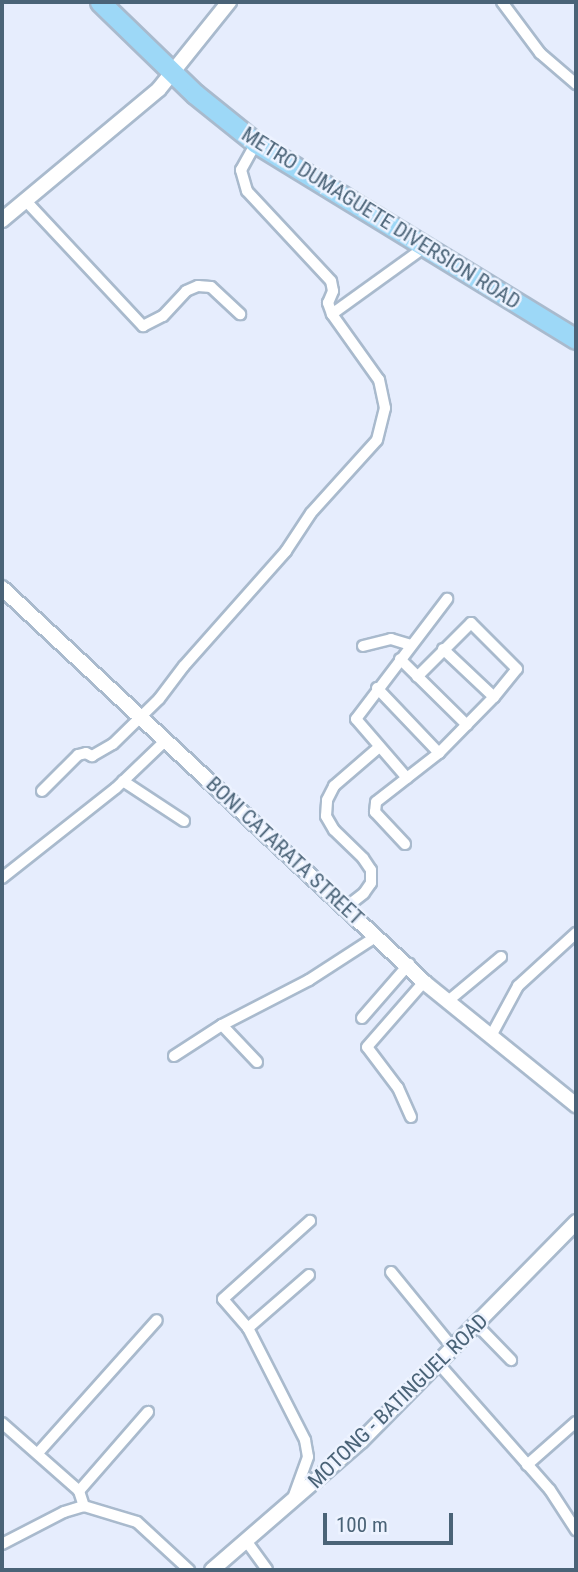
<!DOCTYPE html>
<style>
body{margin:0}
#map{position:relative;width:578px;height:1572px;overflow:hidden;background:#e6edfd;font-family:"Roboto Condensed",sans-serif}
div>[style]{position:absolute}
.roads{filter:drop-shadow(2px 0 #a9bacd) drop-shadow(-2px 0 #a9bacd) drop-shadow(0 2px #a9bacd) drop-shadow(0 -2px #a9bacd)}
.street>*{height:10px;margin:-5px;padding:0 5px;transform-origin:5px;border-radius:5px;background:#fff}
.secondary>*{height:14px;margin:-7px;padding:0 7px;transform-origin:7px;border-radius:7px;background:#fff}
.highway>*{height:19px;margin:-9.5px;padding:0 9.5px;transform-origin:9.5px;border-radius:9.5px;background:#9dd8f7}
span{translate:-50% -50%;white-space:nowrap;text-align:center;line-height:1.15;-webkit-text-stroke:5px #edf3ff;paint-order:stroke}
.street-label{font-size:21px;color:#4a6377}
.frame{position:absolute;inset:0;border:4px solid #4a6377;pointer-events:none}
.scale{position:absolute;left:323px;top:1513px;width:130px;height:32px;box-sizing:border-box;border:4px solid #4a6377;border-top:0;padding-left:9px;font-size:21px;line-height:24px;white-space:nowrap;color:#4a6377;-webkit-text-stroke:5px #edf3ff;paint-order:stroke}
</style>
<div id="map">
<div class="roads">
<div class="street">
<div style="left:502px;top:2px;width:64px;rotate:53.3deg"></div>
<div style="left:540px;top:53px;width:48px;rotate:40.7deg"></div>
<div style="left:25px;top:200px;width:173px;rotate:46.9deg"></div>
<div style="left:143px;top:326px;width:22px;rotate:-27deg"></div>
<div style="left:163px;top:316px;width:34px;rotate:-47deg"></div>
<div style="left:186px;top:291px;width:13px;rotate:-23deg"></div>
<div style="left:198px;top:286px;width:13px;rotate:4deg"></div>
<div style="left:211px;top:287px;width:40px;rotate:43deg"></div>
<div style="left:332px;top:314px;width:115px;rotate:-35.8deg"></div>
<div style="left:363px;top:646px;width:29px;rotate:-14deg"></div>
<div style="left:391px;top:639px;width:21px;rotate:17deg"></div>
<div style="left:443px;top:649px;width:70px;rotate:43.3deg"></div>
<div style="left:400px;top:659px;width:94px;rotate:44.6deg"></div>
<div style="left:377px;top:688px;width:90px;rotate:46.4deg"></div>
<div style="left:407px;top:778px;width:78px;rotate:-130.8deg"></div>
<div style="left:356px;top:719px;width:151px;rotate:-52.8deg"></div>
<div style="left:123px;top:781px;width:73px;rotate:33.3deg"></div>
<div style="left:42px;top:791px;width:51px;rotate:-45deg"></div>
<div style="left:78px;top:755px;width:8px;rotate:-14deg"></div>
<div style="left:86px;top:753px;width:7px;rotate:27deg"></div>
<div style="left:92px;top:756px;width:24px;rotate:-30deg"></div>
<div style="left:113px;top:744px;width:64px;rotate:-44.4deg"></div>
<div style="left:159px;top:699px;width:41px;rotate:-52.9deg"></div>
<div style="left:184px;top:666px;width:154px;rotate:-48.4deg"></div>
<div style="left:286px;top:551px;width:45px;rotate:-56.7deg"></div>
<div style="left:311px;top:513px;width:98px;rotate:-47.9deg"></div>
<div style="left:377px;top:440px;width:33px;rotate:-76deg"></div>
<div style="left:385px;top:408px;width:29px;rotate:-102deg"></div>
<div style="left:379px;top:380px;width:81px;rotate:-125.5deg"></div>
<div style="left:332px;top:314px;width:12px;rotate:-110deg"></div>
<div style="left:328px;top:303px;width:13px;rotate:-67deg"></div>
<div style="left:333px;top:291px;width:10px;rotate:-101deg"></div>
<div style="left:331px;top:281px;width:123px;rotate:-133deg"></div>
<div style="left:247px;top:191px;width:22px;rotate:-106deg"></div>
<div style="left:241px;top:170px;width:31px;rotate:-61deg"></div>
<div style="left:405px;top:844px;width:44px;rotate:-133.2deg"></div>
<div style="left:375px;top:812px;width:10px;rotate:-84deg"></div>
<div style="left:376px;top:802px;width:80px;rotate:-37.9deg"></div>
<div style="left:439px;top:753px;width:78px;rotate:-45.5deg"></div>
<div style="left:494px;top:697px;width:36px;rotate:-51deg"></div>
<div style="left:517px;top:669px;width:65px;rotate:-135deg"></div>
<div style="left:471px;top:623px;width:76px;rotate:135deg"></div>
<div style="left:2px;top:878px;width:145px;rotate:-38.3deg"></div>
<div style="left:116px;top:788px;width:69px;rotate:-43.8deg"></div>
<div style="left:345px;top:908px;width:24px;rotate:-38deg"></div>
<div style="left:364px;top:893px;width:12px;rotate:-55deg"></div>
<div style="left:371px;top:883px;width:13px;rotate:-90deg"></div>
<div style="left:371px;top:870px;width:14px;rotate:-124deg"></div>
<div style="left:363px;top:858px;width:40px;rotate:-136deg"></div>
<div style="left:334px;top:830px;width:16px;rotate:-120deg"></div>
<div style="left:326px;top:816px;width:16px;rotate:-86deg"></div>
<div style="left:327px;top:800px;width:16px;rotate:-63deg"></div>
<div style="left:334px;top:786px;width:58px;rotate:-40.8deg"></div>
<div style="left:448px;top:1001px;width:69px;rotate:-39.7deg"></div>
<div style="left:362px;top:1018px;width:72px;rotate:-49deg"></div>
<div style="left:491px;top:1036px;width:57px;rotate:-61.6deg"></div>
<div style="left:518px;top:986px;width:79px;rotate:-42.4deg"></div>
<div style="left:174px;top:1056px;width:57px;rotate:-32.9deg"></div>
<div style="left:257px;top:1062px;width:51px;rotate:-133.4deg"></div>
<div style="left:222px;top:1025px;width:98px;rotate:-27.3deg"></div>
<div style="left:309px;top:980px;width:81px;rotate:-32.9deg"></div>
<div style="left:411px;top:1117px;width:32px;rotate:-114deg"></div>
<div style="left:398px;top:1088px;width:51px;rotate:-127.1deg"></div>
<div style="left:367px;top:1047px;width:86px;rotate:-48.8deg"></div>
<div style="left:391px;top:1272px;width:98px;rotate:50.8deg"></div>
<div style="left:309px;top:1275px;width:81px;rotate:139deg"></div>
<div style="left:248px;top:1328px;width:38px;rotate:-131deg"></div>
<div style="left:223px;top:1299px;width:117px;rotate:-41.9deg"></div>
<div style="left:477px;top:1325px;width:49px;rotate:45.8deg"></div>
<div style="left:248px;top:1328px;width:126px;rotate:63deg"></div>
<div style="left:305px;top:1440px;width:17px;rotate:80deg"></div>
<div style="left:308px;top:1457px;width:47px;rotate:110deg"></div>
<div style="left:438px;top:1363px;width:169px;rotate:48.6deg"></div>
<div style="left:550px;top:1490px;width:48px;rotate:57deg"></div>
<div style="left:2px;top:1423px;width:103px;rotate:41.4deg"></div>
<div style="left:79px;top:1491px;width:16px;rotate:72deg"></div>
<div style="left:38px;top:1453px;width:178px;rotate:-48.2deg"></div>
<div style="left:527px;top:1465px;width:65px;rotate:-41.3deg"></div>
<div style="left:79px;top:1491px;width:105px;rotate:-48.9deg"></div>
<div style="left:247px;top:1542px;width:34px;rotate:54deg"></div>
<div style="left:2px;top:1544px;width:70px;rotate:-27.3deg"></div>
<div style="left:64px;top:1512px;width:21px;rotate:-17deg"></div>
<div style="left:84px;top:1506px;width:55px;rotate:16.8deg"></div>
<div style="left:137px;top:1522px;width:71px;rotate:42.7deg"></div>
</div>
<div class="secondary">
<div style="left:2px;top:220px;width:204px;rotate:-39.8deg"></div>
<div style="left:159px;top:89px;width:112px;rotate:-51.2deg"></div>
<div style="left:2px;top:588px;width:577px;rotate:43.03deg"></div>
<div style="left:424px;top:982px;width:196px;rotate:39deg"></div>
<div style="left:212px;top:1570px;width:197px;rotate:-40.9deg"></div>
<div style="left:361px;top:1441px;width:307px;rotate:-45.5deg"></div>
</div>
<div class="highway">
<div style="left:100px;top:2px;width:132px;rotate:44.1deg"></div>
<div style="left:195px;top:94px;width:78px;rotate:38.8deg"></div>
<div style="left:256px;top:143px;width:375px;rotate:31.5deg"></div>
</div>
</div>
<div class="street-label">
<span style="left:381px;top:218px;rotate:32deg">METRO DUMAGUETE DIVERSION ROAD</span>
<span style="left:285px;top:851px;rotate:43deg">BONI CATARATA STREET</span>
<span style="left:398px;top:1401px;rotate:-44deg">MOTONG - BATINGUEL ROAD</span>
</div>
<div class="frame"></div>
<div class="scale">100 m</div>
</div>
